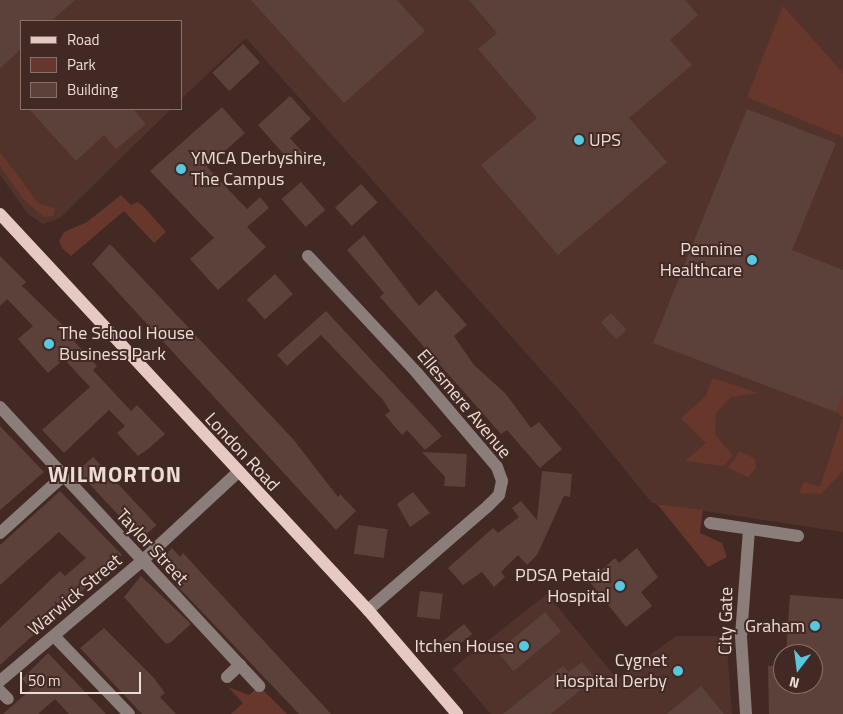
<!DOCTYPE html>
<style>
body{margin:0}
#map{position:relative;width:843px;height:714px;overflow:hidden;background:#422923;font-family:"Titillium Web",sans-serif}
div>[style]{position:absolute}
.built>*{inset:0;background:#52332c}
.green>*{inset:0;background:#67372c}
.building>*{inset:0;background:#5c413b;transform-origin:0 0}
.minor>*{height:12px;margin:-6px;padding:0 6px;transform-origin:6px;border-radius:6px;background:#8b7d7a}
.major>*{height:12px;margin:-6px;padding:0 6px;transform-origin:6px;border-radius:6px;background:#e6c9c3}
.dots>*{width:14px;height:14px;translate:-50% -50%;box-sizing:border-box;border:2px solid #422923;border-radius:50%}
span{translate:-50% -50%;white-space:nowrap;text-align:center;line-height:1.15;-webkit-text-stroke:4px #422923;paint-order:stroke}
.poi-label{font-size:18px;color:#eddcd8}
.left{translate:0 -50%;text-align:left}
.right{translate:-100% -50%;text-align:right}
.street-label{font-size:18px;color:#eddcd8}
.district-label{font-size:22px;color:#eddcd8;font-weight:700;letter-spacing:1px}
.legend{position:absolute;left:20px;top:20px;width:162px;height:90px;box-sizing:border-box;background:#422923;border:1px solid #86716b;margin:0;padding:6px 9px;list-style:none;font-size:15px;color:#eddcd8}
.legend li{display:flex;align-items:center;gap:10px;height:25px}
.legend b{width:25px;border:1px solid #86716b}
.north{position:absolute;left:773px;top:644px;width:50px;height:50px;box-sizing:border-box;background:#422923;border:1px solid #86716b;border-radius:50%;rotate:195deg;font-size:14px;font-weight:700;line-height:20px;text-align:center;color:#eddcd8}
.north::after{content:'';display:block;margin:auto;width:18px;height:22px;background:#56c9e1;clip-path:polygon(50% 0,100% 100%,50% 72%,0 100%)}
.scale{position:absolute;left:20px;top:672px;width:121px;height:22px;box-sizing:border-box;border:2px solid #eddcd8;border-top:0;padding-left:6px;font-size:15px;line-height:18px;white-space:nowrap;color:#eddcd8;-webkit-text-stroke:4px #422923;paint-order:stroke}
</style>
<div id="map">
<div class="built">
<div style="clip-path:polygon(0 0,843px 0,843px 532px,652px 503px,574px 407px,246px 38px,181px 99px,181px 21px,21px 21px,21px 109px,171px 109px,60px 218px,43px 224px,28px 214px,0 175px)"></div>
<div style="clip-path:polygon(547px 594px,617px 679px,676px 636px,726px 636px,732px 714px,491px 714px,452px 669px)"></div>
</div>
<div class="green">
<div style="clip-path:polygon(783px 6px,843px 73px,843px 137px,747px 97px)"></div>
<div style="clip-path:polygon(0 152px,39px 204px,55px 208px,53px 216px,44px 217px,24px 200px,0 166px)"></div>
<div style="clip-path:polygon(121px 195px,131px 205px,138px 202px,144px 207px,166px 232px,154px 243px,124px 211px,71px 256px,62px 248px,59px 241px,64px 232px,87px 222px)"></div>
<div style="clip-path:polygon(713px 378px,758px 393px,731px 397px,716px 413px,715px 434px,732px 455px,724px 466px,685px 461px,706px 443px,681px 418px,705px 397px)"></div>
<div style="clip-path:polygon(843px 394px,843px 468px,842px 472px,821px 494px,799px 493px,804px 482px,820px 487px,843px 417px,836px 412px)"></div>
<div style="clip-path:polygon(740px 451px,755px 459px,756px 468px,748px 477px,728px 468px)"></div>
<div style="clip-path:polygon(657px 504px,703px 510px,700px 533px,722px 543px,727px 557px,708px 567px)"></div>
<div style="clip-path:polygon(259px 686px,287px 714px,231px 714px,243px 703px,228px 687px,249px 695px)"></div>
</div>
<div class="building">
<div style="clip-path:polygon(0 0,75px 0,51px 21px,21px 21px,21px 49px,0 68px)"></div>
<div style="clip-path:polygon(251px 0,397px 0,425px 31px,344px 103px)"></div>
<div style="clip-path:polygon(469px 0,685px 0,698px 15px,670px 40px,692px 65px,629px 118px,667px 162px,558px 255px,481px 165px,537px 118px,478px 49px,497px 33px)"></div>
<div style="left:243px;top:44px;width:25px;height:42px;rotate:47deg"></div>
<div style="clip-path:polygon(290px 96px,311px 119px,290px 138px,305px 155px,294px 166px,258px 125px)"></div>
<div style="clip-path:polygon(222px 107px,245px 133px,207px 167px,247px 209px,260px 197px,269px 208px,247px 227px,266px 247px,218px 290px,190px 259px,214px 238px,150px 171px)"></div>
<div style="clip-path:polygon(29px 109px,133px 109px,146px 124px,116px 149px,104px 135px,76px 161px)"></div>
<div style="clip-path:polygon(747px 109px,836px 143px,792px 250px,843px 270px,843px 394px,836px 412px,653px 343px)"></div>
<div style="left:301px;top:182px;width:37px;height:26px;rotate:49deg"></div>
<div style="left:361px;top:184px;width:25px;height:35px;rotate:48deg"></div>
<div style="clip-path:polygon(364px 235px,419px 306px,436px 290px,467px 325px,454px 336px,474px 365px,506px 394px,531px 428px,539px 422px,562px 449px,540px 468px,507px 430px,501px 434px,380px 297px,384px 293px,347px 250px)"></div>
<div style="clip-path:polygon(110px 244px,293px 439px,338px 497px,340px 494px,356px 511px,336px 530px,92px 264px)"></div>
<div style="clip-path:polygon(0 256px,26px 282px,22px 286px,77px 339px,74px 341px,97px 366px,93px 370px,131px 411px,137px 405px,165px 434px,148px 449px,138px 456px,117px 433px,125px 426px,109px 410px,64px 453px,42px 430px,90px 387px,64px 359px,48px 373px,18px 339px,33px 326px,7px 299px,0 306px)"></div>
<div style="left:275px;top:274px;width:27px;height:38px;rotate:48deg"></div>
<div style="clip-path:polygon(326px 311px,442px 436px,425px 450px,407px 430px,402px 435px,385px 415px,390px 411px,383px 400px,321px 335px,287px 366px,277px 355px)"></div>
<div style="left:611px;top:313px;width:23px;height:14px;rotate:47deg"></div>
<div style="clip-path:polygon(0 426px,44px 472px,0 510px)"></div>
<div style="clip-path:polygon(422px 452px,467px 454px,465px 487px,444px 486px,445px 477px)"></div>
<div style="left:93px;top:457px;width:93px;height:21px;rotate:47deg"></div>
<div style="clip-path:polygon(542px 471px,572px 474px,570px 497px,564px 496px,537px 555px,527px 565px,518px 555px,501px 572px,505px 577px,494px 587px,482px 572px,463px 585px,448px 568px,493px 528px,498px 533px,519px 517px,512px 508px,521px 501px,537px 520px)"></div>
<div style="clip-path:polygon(60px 491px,122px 555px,0 665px,0 628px,60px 571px,65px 576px,86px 558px,59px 532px,0 585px,0 545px)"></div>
<div style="clip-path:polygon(413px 492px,430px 513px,410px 527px,397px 504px)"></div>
<div style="left:358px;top:525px;width:30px;height:29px;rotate:8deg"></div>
<div style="clip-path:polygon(172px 548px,180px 557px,183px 553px,331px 714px,299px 714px,203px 613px,177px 586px,182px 582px,161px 559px)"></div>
<div style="clip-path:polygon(637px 548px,658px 577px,641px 592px,652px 606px,626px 627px,589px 581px,615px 558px,619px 563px)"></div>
<div style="clip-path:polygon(141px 576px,191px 624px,171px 642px,166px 644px,124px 597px)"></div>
<div style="left:420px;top:591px;width:23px;height:26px;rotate:7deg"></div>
<div style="clip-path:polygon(790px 595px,843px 599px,843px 714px,769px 714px,768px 666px,783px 665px,783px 684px,813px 684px,813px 654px,786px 654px)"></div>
<div style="left:545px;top:612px;width:25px;height:62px;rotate:50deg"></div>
<div style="left:464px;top:624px;width:13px;height:28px;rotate:51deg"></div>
<div style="clip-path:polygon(104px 628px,154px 678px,165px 693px,160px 697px,176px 714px,142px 714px,80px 648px)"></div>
<div style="clip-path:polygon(48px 653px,106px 714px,69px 714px,55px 699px,38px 714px,3px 714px,31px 689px,22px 679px)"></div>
<div style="clip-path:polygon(582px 662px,595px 678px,551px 714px,503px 714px,563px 666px,569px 672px)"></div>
<div style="clip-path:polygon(701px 686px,724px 714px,667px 714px)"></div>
</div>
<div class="minor">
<div style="left:308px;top:256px;width:160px;rotate:47deg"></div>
<div style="left:417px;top:373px;width:123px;rotate:49.6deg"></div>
<div style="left:497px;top:467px;width:15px;rotate:70deg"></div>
<div style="left:502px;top:481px;width:14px;rotate:102deg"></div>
<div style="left:499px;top:495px;width:16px;rotate:135deg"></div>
<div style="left:488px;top:506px;width:159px;rotate:139.1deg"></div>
<div style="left:0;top:407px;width:381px;rotate:47.1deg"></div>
<div style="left:710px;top:523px;width:89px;rotate:8.4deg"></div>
<div style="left:0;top:533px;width:84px;rotate:-42.1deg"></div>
<div style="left:54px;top:636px;width:108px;rotate:46.1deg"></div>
<div style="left:227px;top:677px;width:18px;rotate:-43deg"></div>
<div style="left:0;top:681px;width:186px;rotate:-40.2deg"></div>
<div style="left:142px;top:561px;width:129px;rotate:-42.8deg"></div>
<div style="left:0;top:691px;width:11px;rotate:45deg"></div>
<div style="left:746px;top:714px;width:78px;rotate:-93.7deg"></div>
<div style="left:741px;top:636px;width:107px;rotate:-85.7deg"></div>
</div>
<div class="major">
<div style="left:0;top:214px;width:541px;rotate:47.1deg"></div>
<div style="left:368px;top:610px;width:137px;rotate:49.4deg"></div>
</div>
<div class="dots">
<div style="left:579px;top:140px;background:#56c9e1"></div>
<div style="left:181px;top:169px;background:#56c9e1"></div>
<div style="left:752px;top:260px;background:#56c9e1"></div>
<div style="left:49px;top:344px;background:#56c9e1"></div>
<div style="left:620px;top:586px;background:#56c9e1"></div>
<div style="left:815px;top:626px;background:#56c9e1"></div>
<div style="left:524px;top:646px;background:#56c9e1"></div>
<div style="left:678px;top:671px;background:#56c9e1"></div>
</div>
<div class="poi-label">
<span class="left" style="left:589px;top:140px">UPS</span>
<span class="left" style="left:191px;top:169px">YMCA Derbyshire,<br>The Campus</span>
<span class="right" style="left:742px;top:260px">Pennine<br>Healthcare</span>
<span class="left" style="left:59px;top:344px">The School House<br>Business Park</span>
<span class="right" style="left:610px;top:586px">PDSA Petaid<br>Hospital</span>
<span class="right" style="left:805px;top:626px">Graham</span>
<span class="right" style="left:514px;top:646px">Itchen House</span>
<span class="right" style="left:667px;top:671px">Cygnet<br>Hospital Derby</span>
</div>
<div class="street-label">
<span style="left:464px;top:404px;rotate:50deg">Ellesmere Avenue</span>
<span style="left:242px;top:452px;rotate:47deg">London Road</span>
<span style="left:152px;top:547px;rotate:47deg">Taylor Street</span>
<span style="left:75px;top:595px;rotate:-40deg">Warwick Street</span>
<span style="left:726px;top:621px;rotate:-89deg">City Gate</span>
</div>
<div class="district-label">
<span style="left:115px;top:475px">WILMORTON</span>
</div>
<ul class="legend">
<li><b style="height:6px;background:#e6c9c3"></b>Road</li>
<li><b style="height:14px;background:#67372c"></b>Park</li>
<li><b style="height:14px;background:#5c413b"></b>Building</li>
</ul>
<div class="north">N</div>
<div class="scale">50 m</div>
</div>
